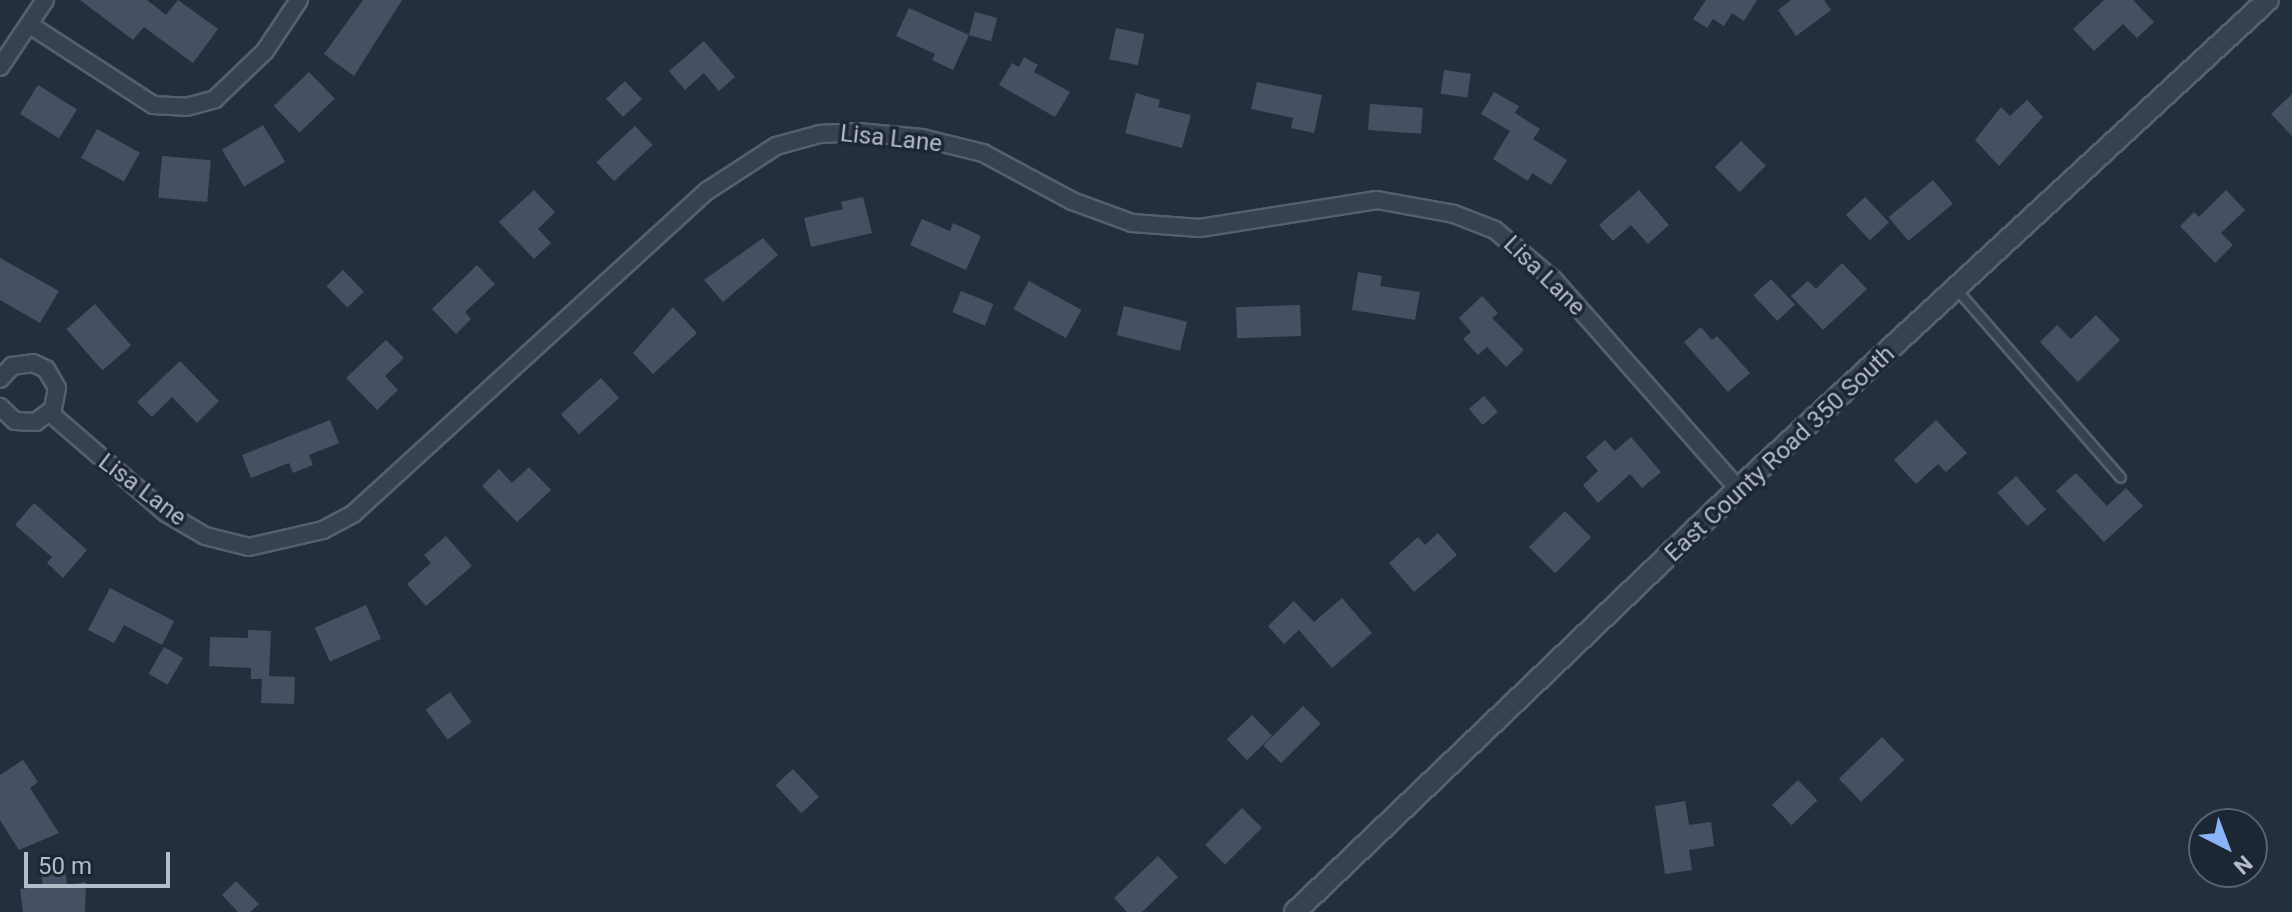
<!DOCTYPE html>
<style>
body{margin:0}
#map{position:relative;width:2292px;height:912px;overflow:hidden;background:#242f3e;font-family:Roboto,sans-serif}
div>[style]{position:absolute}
.building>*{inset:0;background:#455162;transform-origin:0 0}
.roads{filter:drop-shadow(2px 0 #565f6c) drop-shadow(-2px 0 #565f6c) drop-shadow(0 2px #565f6c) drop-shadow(0 -2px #565f6c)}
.service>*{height:8px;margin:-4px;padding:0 4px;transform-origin:4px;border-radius:4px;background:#38414e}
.minor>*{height:16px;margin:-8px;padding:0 8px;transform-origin:8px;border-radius:8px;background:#38414e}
.tertiary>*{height:20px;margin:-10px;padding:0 10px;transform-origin:10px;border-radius:10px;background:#38414e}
span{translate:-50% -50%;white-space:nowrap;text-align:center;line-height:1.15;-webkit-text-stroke:7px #1d2633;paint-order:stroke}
.street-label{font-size:24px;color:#b4bcc9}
.north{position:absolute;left:2188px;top:808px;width:80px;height:80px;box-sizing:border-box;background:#1d2633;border:2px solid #59626f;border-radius:50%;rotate:138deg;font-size:22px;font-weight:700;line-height:32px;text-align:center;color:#b4bcc9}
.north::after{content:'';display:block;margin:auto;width:28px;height:36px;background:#8ab4f8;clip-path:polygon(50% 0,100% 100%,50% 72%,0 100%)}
.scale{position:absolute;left:24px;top:852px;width:146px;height:36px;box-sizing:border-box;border:4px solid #b4bcc9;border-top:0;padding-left:10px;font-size:24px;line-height:28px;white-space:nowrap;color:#b4bcc9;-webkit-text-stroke:6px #1d2633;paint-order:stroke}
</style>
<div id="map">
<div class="building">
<div style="clip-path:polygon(80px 0,147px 0,166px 15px,178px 0,218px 29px,193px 63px,144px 27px,133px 40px)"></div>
<div style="clip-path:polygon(363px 0,402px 0,354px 76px,324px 54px)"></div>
<div style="clip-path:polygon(1706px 0,1757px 0,1744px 21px,1732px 13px,1724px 26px,1713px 19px,1707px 28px,1693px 19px)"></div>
<div style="clip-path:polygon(1791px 0,1824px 0,1831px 10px,1796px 36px,1778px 10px)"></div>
<div style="clip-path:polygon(2104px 0,2133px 0,2154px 22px,2137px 38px,2123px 24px,2094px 51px,2073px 29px)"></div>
<div style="clip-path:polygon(909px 8px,969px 35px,953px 70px,932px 60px,935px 54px,896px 36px)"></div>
<div style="left:975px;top:12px;width:23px;height:24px;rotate:15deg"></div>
<div style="left:1116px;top:28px;width:29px;height:32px;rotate:12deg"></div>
<div style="clip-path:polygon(704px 41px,735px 77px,719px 91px,704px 73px,685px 90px,669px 71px)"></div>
<div style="clip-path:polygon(1024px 57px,1038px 65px,1034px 72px,1070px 92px,1055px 117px,999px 85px,1012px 63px,1019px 67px)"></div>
<div style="left:1444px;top:70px;width:27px;height:24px;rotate:8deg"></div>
<div style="left:309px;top:72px;width:37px;height:49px;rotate:46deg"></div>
<div style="left:625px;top:81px;width:25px;height:26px;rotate:47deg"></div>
<div style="clip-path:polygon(1257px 82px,1322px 95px,1314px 133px,1291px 128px,1293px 118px,1251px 109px)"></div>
<div style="left:38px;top:85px;width:46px;height:34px;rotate:32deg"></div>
<div style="clip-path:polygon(1494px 92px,1519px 106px,1515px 113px,1540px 129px,1533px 139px,1567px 160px,1551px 185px,1532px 173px,1528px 181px,1493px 159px,1510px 131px,1481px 114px)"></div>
<div style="clip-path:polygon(1136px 93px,1160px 100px,1158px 107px,1191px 115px,1182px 148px,1125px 133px)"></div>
<div style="clip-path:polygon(2292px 94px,2292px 136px,2271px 114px)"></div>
<div style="clip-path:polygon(2027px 100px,2043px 117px,1999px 166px,1975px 140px,2001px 107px,2010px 116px)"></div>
<div style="left:1370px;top:104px;width:53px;height:26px;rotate:4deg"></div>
<div style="left:263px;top:125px;width:43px;height:48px;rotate:59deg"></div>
<div style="left:635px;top:126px;width:26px;height:53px;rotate:47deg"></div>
<div style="left:97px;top:129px;width:49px;height:33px;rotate:29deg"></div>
<div style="left:1741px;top:141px;width:35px;height:37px;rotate:45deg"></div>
<div style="left:162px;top:156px;width:49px;height:42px;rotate:5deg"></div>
<div style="left:1933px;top:180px;width:31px;height:58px;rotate:50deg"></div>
<div style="clip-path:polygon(534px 190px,555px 212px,538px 229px,551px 243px,534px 259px,499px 222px)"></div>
<div style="clip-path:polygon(1639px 190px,1669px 225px,1648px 244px,1631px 225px,1613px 241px,1599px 225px)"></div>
<div style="clip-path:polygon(2226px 190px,2245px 210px,2221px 233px,2233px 245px,2215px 263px,2180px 226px,2194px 212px,2199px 217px)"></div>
<div style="clip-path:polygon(863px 197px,872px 233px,811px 247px,804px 218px,843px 209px,841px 202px)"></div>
<div style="left:1865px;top:197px;width:35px;height:26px;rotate:47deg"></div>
<div style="clip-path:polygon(922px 219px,950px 231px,953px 223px,981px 236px,966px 270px,910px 245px)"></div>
<div style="clip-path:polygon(763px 238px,778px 255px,723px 302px,704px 280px)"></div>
<div style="clip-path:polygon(0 258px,59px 291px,40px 323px,0 300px)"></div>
<div style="clip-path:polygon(1842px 263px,1867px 289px,1823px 330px,1791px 296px,1808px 281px,1816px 289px)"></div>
<div style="clip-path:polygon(477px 265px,495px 284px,465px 312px,471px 319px,456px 334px,432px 309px)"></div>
<div style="left:343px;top:270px;width:30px;height:23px;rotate:46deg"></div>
<div style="clip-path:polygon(1358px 272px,1382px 276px,1380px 286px,1420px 292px,1415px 320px,1352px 310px)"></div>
<div style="left:1771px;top:279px;width:35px;height:24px;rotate:47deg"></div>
<div style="left:1029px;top:281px;width:60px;height:32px;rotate:29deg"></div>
<div style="left:961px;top:291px;width:35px;height:23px;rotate:22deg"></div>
<div style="clip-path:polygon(1482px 296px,1498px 313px,1492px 318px,1524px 350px,1506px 367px,1487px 347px,1478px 355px,1463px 339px,1471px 332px,1459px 318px)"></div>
<div style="left:95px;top:304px;width:55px;height:38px;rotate:49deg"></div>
<div style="left:1300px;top:305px;width:31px;height:64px;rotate:88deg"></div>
<div style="left:1124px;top:306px;width:65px;height:30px;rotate:14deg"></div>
<div style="clip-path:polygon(673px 307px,697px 333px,653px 374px,633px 353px)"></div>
<div style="clip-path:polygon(2096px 315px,2120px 340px,2078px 382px,2040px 342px,2057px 325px,2071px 339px)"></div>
<div style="clip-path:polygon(1701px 327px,1712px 340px,1717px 336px,1750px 373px,1728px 392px,1684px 342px)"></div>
<div style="clip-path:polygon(386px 340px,404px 358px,385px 376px,398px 390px,377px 410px,346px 378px)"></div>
<div style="clip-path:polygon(180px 361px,219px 401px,197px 423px,172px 397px,152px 417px,137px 402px)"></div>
<div style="left:601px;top:378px;width:27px;height:54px;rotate:48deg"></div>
<div style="left:1484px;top:396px;width:21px;height:20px;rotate:49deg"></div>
<div style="clip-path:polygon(330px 420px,339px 443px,309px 455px,313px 465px,293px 473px,289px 463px,251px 478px,242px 455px)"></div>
<div style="clip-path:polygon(1936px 420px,1967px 453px,1946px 472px,1938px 464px,1916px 484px,1894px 460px)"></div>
<div style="clip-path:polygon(1631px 437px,1661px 472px,1642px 488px,1630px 474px,1598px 503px,1583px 485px,1598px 471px,1586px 457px,1605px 440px,1615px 451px)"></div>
<div style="clip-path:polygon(529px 467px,551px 490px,517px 522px,482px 486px,499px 469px,512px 483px)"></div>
<div style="clip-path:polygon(2076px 473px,2107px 506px,2126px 488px,2143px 506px,2104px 542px,2056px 491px)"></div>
<div style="left:2016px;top:476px;width:45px;height:25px;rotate:48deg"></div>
<div style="clip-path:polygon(34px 503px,87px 550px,63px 578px,47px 563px,52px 557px,15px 525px)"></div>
<div style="left:1565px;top:511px;width:37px;height:51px;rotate:45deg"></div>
<div style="clip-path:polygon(1438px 533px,1457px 555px,1414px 592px,1389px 563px,1418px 537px,1425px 545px)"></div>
<div style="clip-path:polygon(446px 536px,472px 566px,426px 606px,407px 584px,431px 563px,424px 555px)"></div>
<div style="clip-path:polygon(110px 588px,174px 621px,162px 645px,124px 625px,114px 643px,88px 630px)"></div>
<div style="clip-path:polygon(1342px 598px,1372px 633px,1332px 668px,1299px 630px,1284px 644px,1268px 626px,1294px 601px,1314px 622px)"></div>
<div style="left:366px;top:605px;width:37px;height:56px;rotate:66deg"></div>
<div style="clip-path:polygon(248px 630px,271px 631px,269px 676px,295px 677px,294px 704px,261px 703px,262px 679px,251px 679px,251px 668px,209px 666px,210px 637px,248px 638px)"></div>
<div style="left:164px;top:647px;width:22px;height:31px;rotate:30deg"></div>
<div style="left:450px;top:692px;width:37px;height:30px;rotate:54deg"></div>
<div style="left:1303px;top:706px;width:25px;height:56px;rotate:45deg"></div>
<div style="left:1252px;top:715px;width:29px;height:35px;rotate:46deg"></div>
<div style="left:1882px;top:737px;width:32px;height:60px;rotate:46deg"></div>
<div style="clip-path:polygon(23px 760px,38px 782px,30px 788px,59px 833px,19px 850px,0 820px,0 775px)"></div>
<div style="left:793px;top:769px;width:38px;height:24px;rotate:47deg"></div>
<div style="left:1798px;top:780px;width:28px;height:36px;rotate:46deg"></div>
<div style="clip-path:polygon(1685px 801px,1689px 825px,1711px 822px,1714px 846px,1689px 850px,1692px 870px,1665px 874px,1655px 806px)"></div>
<div style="left:1242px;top:808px;width:28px;height:52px;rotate:45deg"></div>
<div style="clip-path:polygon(1158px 856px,1178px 877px,1142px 912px,1127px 912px,1114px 898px)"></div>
<div style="clip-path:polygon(65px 871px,67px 885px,86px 882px,85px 912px,23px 912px,20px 889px,43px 886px,41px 874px)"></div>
<div style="clip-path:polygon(236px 881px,259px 904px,250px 912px,238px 912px,222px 895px)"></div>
</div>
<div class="roads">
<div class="service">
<div style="left:1957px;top:290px;width:249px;rotate:48.9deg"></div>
</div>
<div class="minor">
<div style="left:30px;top:25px;width:147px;rotate:33deg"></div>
<div style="left:153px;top:105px;width:33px;rotate:3deg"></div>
<div style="left:186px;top:107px;width:30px;rotate:-15deg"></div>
<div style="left:215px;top:99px;width:69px;rotate:-43.8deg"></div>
<div style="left:265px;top:51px;width:61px;rotate:-56.3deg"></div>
<div style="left:0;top:67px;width:81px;rotate:-56.1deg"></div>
<div style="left:0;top:379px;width:18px;rotate:-47deg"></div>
<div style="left:12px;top:366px;width:21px;rotate:-8deg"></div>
<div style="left:33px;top:363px;width:14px;rotate:25deg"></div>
<div style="left:46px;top:369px;width:22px;rotate:60deg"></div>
<div style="left:57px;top:388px;width:21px;rotate:101deg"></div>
<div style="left:53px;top:409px;width:21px;rotate:143deg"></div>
<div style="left:36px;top:422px;width:21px;rotate:-177deg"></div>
<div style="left:15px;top:421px;width:21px;rotate:-137deg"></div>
<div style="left:50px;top:413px;width:153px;rotate:40.8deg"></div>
<div style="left:166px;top:513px;width:45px;rotate:30.5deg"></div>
<div style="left:205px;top:536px;width:45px;rotate:14deg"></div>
<div style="left:249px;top:547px;width:76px;rotate:-12.9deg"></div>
<div style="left:323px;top:530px;width:34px;rotate:-28deg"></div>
<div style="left:353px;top:514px;width:479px;rotate:-42.4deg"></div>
<div style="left:707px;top:191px;width:82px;rotate:-33.1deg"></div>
<div style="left:776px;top:146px;width:46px;rotate:-15.3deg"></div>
<div style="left:820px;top:134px;width:38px;rotate:-3deg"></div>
<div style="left:858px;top:132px;width:64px;rotate:5.4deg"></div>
<div style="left:922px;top:138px;width:63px;rotate:13.8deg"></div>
<div style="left:983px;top:153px;width:101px;rotate:28.3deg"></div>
<div style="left:1072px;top:201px;width:64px;rotate:20.1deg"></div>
<div style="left:1132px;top:223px;width:68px;rotate:4.2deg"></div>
<div style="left:1200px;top:228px;width:179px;rotate:-9deg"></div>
<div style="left:1377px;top:200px;width:78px;rotate:10.3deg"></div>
<div style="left:1454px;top:214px;width:44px;rotate:21.3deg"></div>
<div style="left:1495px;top:230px;width:77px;rotate:40.3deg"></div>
<div style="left:1554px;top:280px;width:278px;rotate:48.6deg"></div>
</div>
<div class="tertiary">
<div style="left:1295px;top:912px;width:613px;rotate:-43.68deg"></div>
<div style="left:1738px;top:489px;width:721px;rotate:-42.7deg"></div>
</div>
</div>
<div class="street-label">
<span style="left:891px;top:139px;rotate:6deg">Lisa Lane</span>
<span style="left:1544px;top:276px;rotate:44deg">Lisa Lane</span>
<span style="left:1780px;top:454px;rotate:-43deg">East County Road 350 South</span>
<span style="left:142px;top:490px;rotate:37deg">Lisa Lane</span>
</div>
<div class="north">N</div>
<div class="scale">50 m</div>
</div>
